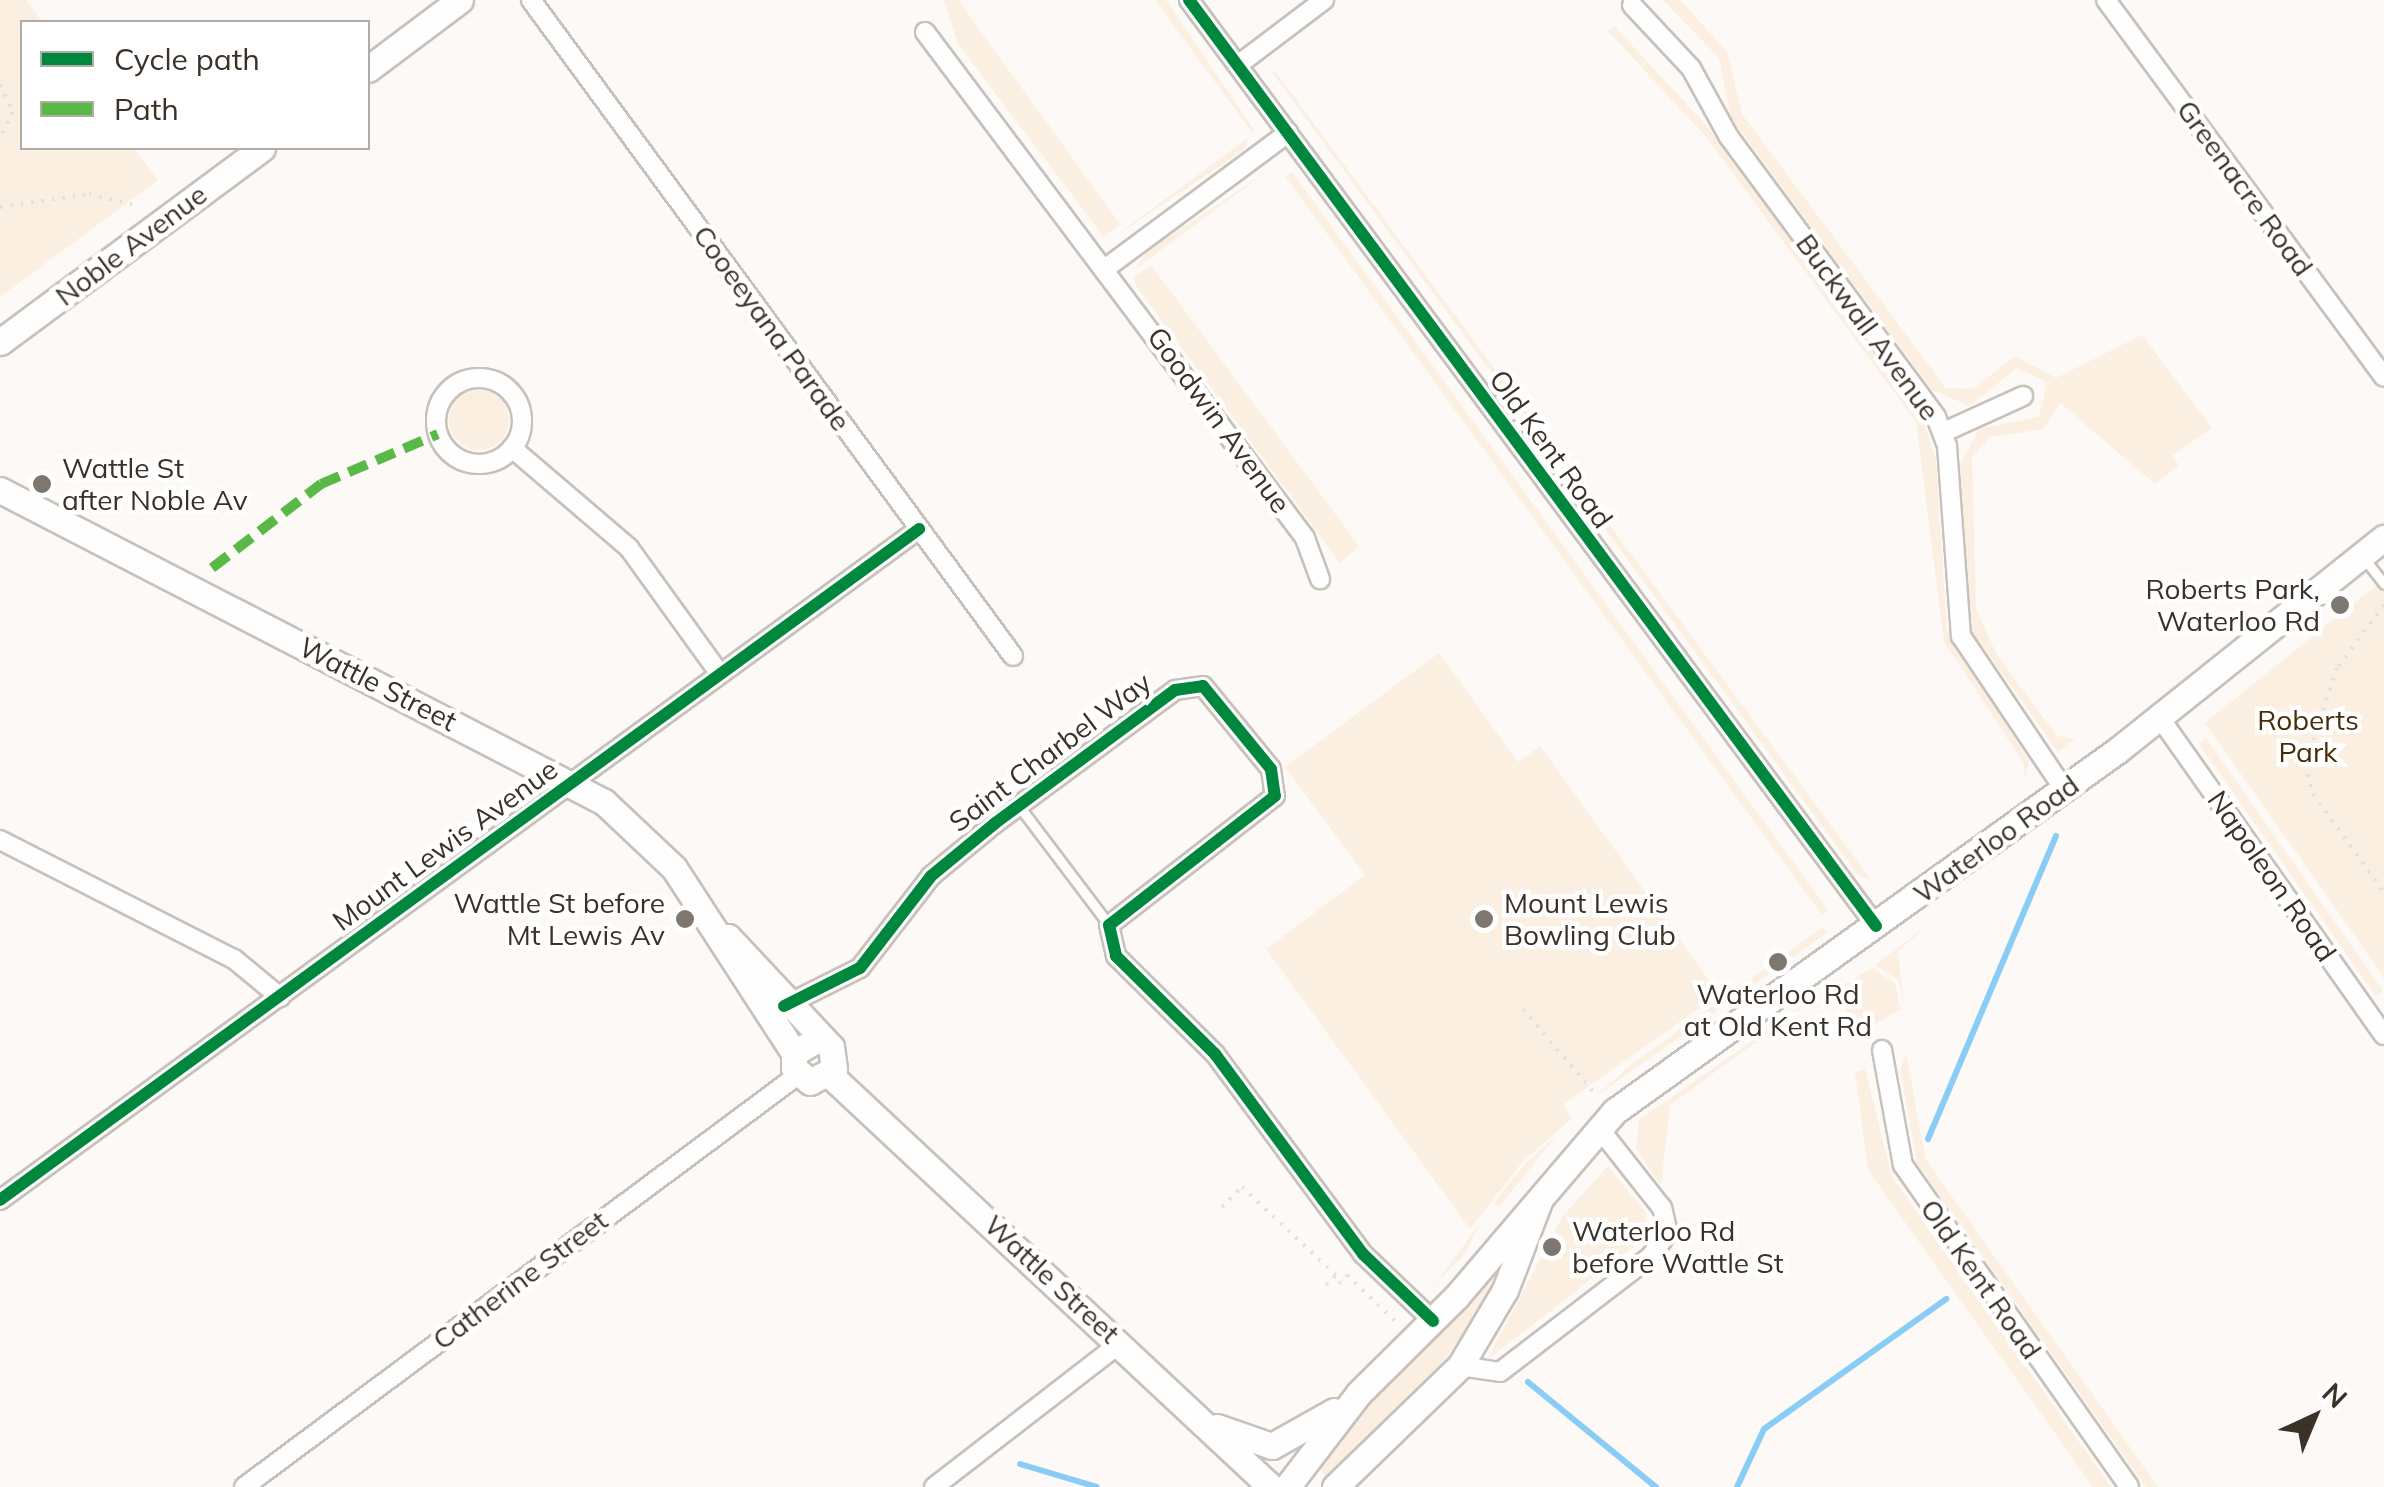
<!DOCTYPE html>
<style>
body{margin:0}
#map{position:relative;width:2384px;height:1487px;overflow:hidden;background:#fcf9f6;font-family:Mulish,sans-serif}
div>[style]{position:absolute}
.green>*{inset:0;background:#fbefe2;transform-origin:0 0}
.round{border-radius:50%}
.stream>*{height:6px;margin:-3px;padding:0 3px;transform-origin:3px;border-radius:3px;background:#89ccf6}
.path>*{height:4px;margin-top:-2px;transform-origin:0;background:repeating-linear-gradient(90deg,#e2e1e0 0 2.5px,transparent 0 10.5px)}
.roads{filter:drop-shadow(2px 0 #c7c1bb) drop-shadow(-2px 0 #c7c1bb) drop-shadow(0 2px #c7c1bb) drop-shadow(0 -2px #c7c1bb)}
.lane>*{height:9px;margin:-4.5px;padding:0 4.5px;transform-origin:4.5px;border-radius:4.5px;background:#fffefe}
.street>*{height:18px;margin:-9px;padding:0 9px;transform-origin:9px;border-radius:9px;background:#fffefe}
.street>.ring{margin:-9px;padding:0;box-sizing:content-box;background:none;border:18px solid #fffefe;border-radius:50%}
.secondary>*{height:25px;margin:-12.5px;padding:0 12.5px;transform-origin:12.5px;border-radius:12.5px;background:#fffefe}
.quiet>*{height:10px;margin-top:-5px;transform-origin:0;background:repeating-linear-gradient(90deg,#58b947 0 20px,transparent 0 30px)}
.cycleway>*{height:12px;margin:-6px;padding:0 6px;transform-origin:6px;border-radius:6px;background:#00873e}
.dots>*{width:28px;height:28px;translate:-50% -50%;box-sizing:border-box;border:5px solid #fff;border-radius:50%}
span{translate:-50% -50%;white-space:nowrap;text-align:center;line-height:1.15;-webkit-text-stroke:9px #fff;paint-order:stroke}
.street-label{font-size:28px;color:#3a3127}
.poi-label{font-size:28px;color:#3a3127}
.left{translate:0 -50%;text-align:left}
.right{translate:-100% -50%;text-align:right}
.park-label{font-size:28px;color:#472c08}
.legend{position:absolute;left:20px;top:20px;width:350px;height:130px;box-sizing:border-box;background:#fff;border:2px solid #b0ada9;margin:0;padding:12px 18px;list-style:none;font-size:30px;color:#3a3127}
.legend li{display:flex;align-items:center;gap:20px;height:50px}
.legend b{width:50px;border:2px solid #b0ada9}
.north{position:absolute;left:2264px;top:1367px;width:100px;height:100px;-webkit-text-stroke:8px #fff;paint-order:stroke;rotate:44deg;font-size:28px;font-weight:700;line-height:40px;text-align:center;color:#3a3127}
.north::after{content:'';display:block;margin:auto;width:35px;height:45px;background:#3a3127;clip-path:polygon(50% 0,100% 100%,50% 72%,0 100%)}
</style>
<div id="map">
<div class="green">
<div style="clip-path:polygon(0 0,26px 0,42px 22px,22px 22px,22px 148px,134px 148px,158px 180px,0 297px)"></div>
<div style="clip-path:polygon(944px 0,958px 0,1120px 224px,1104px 237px,958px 44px)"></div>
<div style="clip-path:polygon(1155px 0,1166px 0,1255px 131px,1251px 131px)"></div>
<div style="clip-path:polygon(1663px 0,1680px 0,1727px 52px,1742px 114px,1946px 388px,1973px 389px,2015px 356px,2056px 378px,2142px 335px,2212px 428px,2172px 456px,2179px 465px,2155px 484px,2060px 403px,2043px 429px,1991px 437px,1972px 457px,1976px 609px,1997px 655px,2057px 736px,2075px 739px,2058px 752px,1971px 630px,1960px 465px,1979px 429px,2039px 417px,2047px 382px,2017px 368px,1970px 406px,1932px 390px,1731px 118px,1719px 58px)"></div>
<div style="clip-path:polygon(1615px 27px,1708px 127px,1922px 417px,1936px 460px,1947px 631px,2029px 761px,2024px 779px,2024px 764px,1944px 641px,1916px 422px,1707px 138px,1608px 31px)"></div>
<div style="clip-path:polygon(1269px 68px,1278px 75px,1872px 881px,1857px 874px)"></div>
<div style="clip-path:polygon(1248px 138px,1244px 150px,1111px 239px)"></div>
<div style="clip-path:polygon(1272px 168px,1265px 173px,1134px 270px,1149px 250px)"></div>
<div style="left:1292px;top:172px;width:913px;height:8px;rotate:54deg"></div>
<div style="clip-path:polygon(1151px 265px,1359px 546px,1340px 563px,1137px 287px,1134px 277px)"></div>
<div class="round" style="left:449px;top:390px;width:60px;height:60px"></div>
<div style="clip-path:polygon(2384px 579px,2384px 977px,2205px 723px)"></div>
<div style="clip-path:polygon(1439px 653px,1518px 762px,1540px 746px,1719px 994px,1564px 1104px,1571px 1119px,1523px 1161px,1470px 1229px,1266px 949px,1365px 875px,1285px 767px)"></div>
<div style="left:2206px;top:738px;width:309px;height:9px;rotate:55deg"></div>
<div style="clip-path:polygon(1933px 921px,1898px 951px,1904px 1006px,1898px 980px,1875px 965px)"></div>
<div style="clip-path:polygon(1823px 927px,1827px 933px,1596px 1096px,1632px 1064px)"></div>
<div style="clip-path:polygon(1872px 968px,1895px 983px,1900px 1009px,1850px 1040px,1843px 986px)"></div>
<div style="clip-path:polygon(1855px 969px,1670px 1105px,1661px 1186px,1636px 1148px,1639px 1120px)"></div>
<div style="clip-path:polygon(1906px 1054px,1926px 1160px,2158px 1487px,2146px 1487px,1917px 1163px,1900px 1070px)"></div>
<div style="clip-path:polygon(1865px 1069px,1892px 1177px,2111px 1487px,2093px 1487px,1868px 1170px,1855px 1072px)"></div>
<div style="clip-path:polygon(1558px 1134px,1499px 1207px,1494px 1203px,1526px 1163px)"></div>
<div style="clip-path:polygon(1608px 1166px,1646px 1213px,1646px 1237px,1487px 1360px,1563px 1216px)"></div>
<div style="clip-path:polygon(1480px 1223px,1465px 1254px,1426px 1293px,1442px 1275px)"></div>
<div style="clip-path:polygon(1501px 1257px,1490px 1293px,1433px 1378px,1328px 1478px,1316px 1465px,1347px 1418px,1432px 1342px)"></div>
</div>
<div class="stream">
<div style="left:1928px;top:1139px;width:329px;rotate:-67.1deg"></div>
<div style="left:1528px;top:1382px;width:166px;rotate:39.4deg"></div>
<div style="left:1020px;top:1464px;width:80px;rotate:16.6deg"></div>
<div style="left:1737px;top:1487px;width:64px;rotate:-65deg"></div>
<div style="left:1764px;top:1429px;width:224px;rotate:-35.5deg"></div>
</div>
<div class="path">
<div style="left:0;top:85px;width:30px;rotate:64deg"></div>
<div style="left:13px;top:112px;width:29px;rotate:117deg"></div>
<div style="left:0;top:207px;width:90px;rotate:-8.3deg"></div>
<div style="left:89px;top:194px;width:51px;rotate:13.5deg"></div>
<div style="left:2384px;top:605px;width:79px;rotate:126.7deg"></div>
<div style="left:2337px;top:668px;width:101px;rotate:108.4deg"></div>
<div style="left:2305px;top:764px;width:31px;rotate:75deg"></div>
<div style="left:2313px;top:794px;width:121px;rotate:54.1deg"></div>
<div style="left:1523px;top:1009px;width:111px;rotate:49.7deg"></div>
<div style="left:1222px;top:1207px;width:28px;rotate:-45deg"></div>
<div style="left:1242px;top:1187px;width:137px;rotate:43.2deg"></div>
<div style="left:1339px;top:1284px;width:12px;rotate:-48deg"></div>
<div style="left:1347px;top:1275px;width:66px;rotate:43.8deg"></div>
<div style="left:1326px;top:1285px;width:14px;rotate:-45deg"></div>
</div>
<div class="roads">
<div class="lane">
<div style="left:2363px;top:557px;width:34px;rotate:52deg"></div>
<div style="left:1019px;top:806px;width:149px;rotate:52.9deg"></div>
</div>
<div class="street">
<div style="left:531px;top:0;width:814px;rotate:53.69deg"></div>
<div style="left:1189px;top:0;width:1153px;rotate:53.43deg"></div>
<div style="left:2106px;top:0;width:468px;rotate:53.6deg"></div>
<div style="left:1632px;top:5px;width:86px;rotate:46.9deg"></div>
<div style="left:1691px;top:68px;width:79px;rotate:61.2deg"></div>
<div style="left:1729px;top:137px;width:348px;rotate:53.5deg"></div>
<div style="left:1936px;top:417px;width:31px;rotate:69deg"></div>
<div style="left:1947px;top:446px;width:191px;rotate:85.8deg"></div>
<div style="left:1961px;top:636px;width:184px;rotate:56.1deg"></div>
<div style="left:925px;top:32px;width:633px;rotate:53.09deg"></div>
<div style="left:1305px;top:538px;width:44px;rotate:69.9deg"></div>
<div style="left:1238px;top:65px;width:108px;rotate:-37.1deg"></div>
<div style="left:1106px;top:268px;width:227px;rotate:-36.6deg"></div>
<div class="ring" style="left:436px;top:378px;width:68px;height:68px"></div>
<div style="left:1944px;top:432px;width:87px;rotate:-24.5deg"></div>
<div style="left:512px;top:448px;width:154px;rotate:40.5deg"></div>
<div style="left:629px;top:548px;width:155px;rotate:54.2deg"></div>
<div style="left:2160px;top:718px;width:388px;rotate:54.8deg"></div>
<div style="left:0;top:840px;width:263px;rotate:27deg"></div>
<div style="left:234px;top:959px;width:60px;rotate:39.6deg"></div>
<div style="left:784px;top:1006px;width:85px;rotate:-26.6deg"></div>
<div style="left:860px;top:968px;width:116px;rotate:-52.3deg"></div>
<div style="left:931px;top:876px;width:82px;rotate:-39.5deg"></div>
<div style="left:994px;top:824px;width:225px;rotate:-36.5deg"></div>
<div style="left:1175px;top:690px;width:28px;rotate:-8deg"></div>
<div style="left:1203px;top:686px;width:107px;rotate:50.7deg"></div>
<div style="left:1271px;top:769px;width:27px;rotate:82deg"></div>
<div style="left:1275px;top:796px;width:210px;rotate:142.1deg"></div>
<div style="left:1109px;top:925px;width:32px;rotate:77deg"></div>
<div style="left:1116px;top:956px;width:139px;rotate:44.7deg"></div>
<div style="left:1215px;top:1054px;width:249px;rotate:53.5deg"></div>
<div style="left:1363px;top:1254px;width:97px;rotate:43.7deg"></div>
<div style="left:1882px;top:1050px;width:117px;rotate:79.7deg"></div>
<div style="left:1903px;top:1165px;width:393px;rotate:54.9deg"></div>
<div style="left:0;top:1200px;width:1138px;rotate:-36.13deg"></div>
<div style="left:1460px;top:1366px;width:40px;rotate:8.5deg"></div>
<div style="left:1500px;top:1372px;width:190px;rotate:-37.5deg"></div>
<div style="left:1651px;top:1256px;width:29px;rotate:-54deg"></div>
<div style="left:1668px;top:1233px;width:26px;rotate:-103deg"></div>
<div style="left:1662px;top:1208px;width:103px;rotate:-128.3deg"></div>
<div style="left:244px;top:1487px;width:690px;rotate:-36.64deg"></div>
<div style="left:934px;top:1487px;width:235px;rotate:-37.7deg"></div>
</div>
<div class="secondary">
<div style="left:368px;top:69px;width:115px;rotate:-36.9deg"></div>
<div style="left:0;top:342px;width:326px;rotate:-36.5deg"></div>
<div style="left:0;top:490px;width:680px;rotate:27.32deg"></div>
<div style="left:604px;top:802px;width:96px;rotate:43.3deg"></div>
<div style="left:674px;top:868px;width:221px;rotate:57deg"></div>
<div style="left:728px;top:937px;width:151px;rotate:46.9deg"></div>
<div style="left:831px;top:1047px;width:22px;rotate:82deg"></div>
<div style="left:834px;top:1069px;width:27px;rotate:152deg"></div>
<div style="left:810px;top:1082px;width:21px;rotate:-139deg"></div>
<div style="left:794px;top:1068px;width:15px;rotate:-90deg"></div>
<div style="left:794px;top:1053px;width:28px;rotate:-30deg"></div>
<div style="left:830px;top:1075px;width:604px;rotate:43.05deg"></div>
<div style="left:1217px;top:1427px;width:58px;rotate:19.1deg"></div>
<div style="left:1272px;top:1446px;width:71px;rotate:-29.4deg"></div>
<div style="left:1287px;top:1487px;width:117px;rotate:-52.6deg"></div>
<div style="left:1358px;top:1394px;width:138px;rotate:-44.7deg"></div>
<div style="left:1456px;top:1297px;width:245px;rotate:-49.5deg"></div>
<div style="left:1615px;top:1111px;width:619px;rotate:-35.67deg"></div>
<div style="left:2118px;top:750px;width:340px;rotate:-38.6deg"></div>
<div style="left:1335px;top:1487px;width:174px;rotate:-44.1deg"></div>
<div style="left:1460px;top:1366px;width:88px;rotate:-59.4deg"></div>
<div style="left:1505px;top:1290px;width:97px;rotate:-69deg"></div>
</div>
</div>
<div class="quiet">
<div style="left:212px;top:568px;width:138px;rotate:-37.6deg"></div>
<div style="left:321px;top:484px;width:127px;rotate:-23.1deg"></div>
</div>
<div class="cycleway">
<div style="left:1189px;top:0;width:1153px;rotate:53.43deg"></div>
<div style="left:784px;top:1006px;width:85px;rotate:-26.6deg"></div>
<div style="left:860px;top:968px;width:116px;rotate:-52.3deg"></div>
<div style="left:931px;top:876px;width:82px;rotate:-39.5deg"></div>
<div style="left:994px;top:824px;width:225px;rotate:-36.5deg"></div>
<div style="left:1175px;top:690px;width:28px;rotate:-8deg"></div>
<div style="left:1203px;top:686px;width:107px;rotate:50.7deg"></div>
<div style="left:1271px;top:769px;width:27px;rotate:82deg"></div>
<div style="left:1275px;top:796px;width:210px;rotate:142.1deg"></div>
<div style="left:1109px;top:925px;width:32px;rotate:77deg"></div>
<div style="left:1116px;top:956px;width:139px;rotate:44.7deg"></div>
<div style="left:1215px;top:1054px;width:249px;rotate:53.5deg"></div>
<div style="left:1363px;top:1254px;width:97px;rotate:43.7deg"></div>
<div style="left:0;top:1200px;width:1138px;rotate:-36.13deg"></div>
</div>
<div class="dots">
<div style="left:42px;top:484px;background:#7e776f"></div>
<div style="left:2340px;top:605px;background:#7e776f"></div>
<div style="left:685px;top:919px;background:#7e776f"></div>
<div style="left:1484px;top:919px;background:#7e776f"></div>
<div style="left:1778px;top:962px;background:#7e776f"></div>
<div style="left:1552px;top:1247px;background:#7e776f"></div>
</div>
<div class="street-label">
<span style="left:2245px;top:188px;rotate:54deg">Greenacre Road</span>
<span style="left:131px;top:245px;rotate:-37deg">Noble Avenue</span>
<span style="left:1868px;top:327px;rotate:54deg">Buckwall Avenue</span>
<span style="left:772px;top:328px;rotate:54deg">Cooeeyana Parade</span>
<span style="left:1219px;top:420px;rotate:54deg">Goodwin Avenue</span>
<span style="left:1551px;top:449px;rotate:54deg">Old Kent Road</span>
<span style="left:378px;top:684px;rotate:27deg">Wattle Street</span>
<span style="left:1050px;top:752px;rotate:-37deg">Saint Charbel Way</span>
<span style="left:1996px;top:839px;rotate:-36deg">Waterloo Road</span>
<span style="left:445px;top:845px;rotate:-36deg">Mount Lewis Avenue</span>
<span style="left:2272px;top:876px;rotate:55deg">Napoleon Road</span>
<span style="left:1052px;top:1279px;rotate:43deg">Wattle Street</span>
<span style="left:1981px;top:1279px;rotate:55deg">Old Kent Road</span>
<span style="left:520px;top:1280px;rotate:-37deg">Catherine Street</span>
</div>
<div class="poi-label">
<span class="left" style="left:62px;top:484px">Wattle St<br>after Noble Av</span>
<span class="right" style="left:2320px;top:605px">Roberts Park,<br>Waterloo Rd</span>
<span class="right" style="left:665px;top:919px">Wattle St before<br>Mt Lewis Av</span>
<span class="left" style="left:1504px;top:919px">Mount Lewis<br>Bowling Club</span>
<span style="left:1778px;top:1010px">Waterloo Rd<br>at Old Kent Rd</span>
<span class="left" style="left:1572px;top:1247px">Waterloo Rd<br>before Wattle St</span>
</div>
<div class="park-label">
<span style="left:2308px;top:736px">Roberts<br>Park</span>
</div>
<ul class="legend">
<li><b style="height:12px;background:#00873e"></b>Cycle path</li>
<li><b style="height:12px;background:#58b947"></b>Path</li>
</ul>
<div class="north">N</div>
</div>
